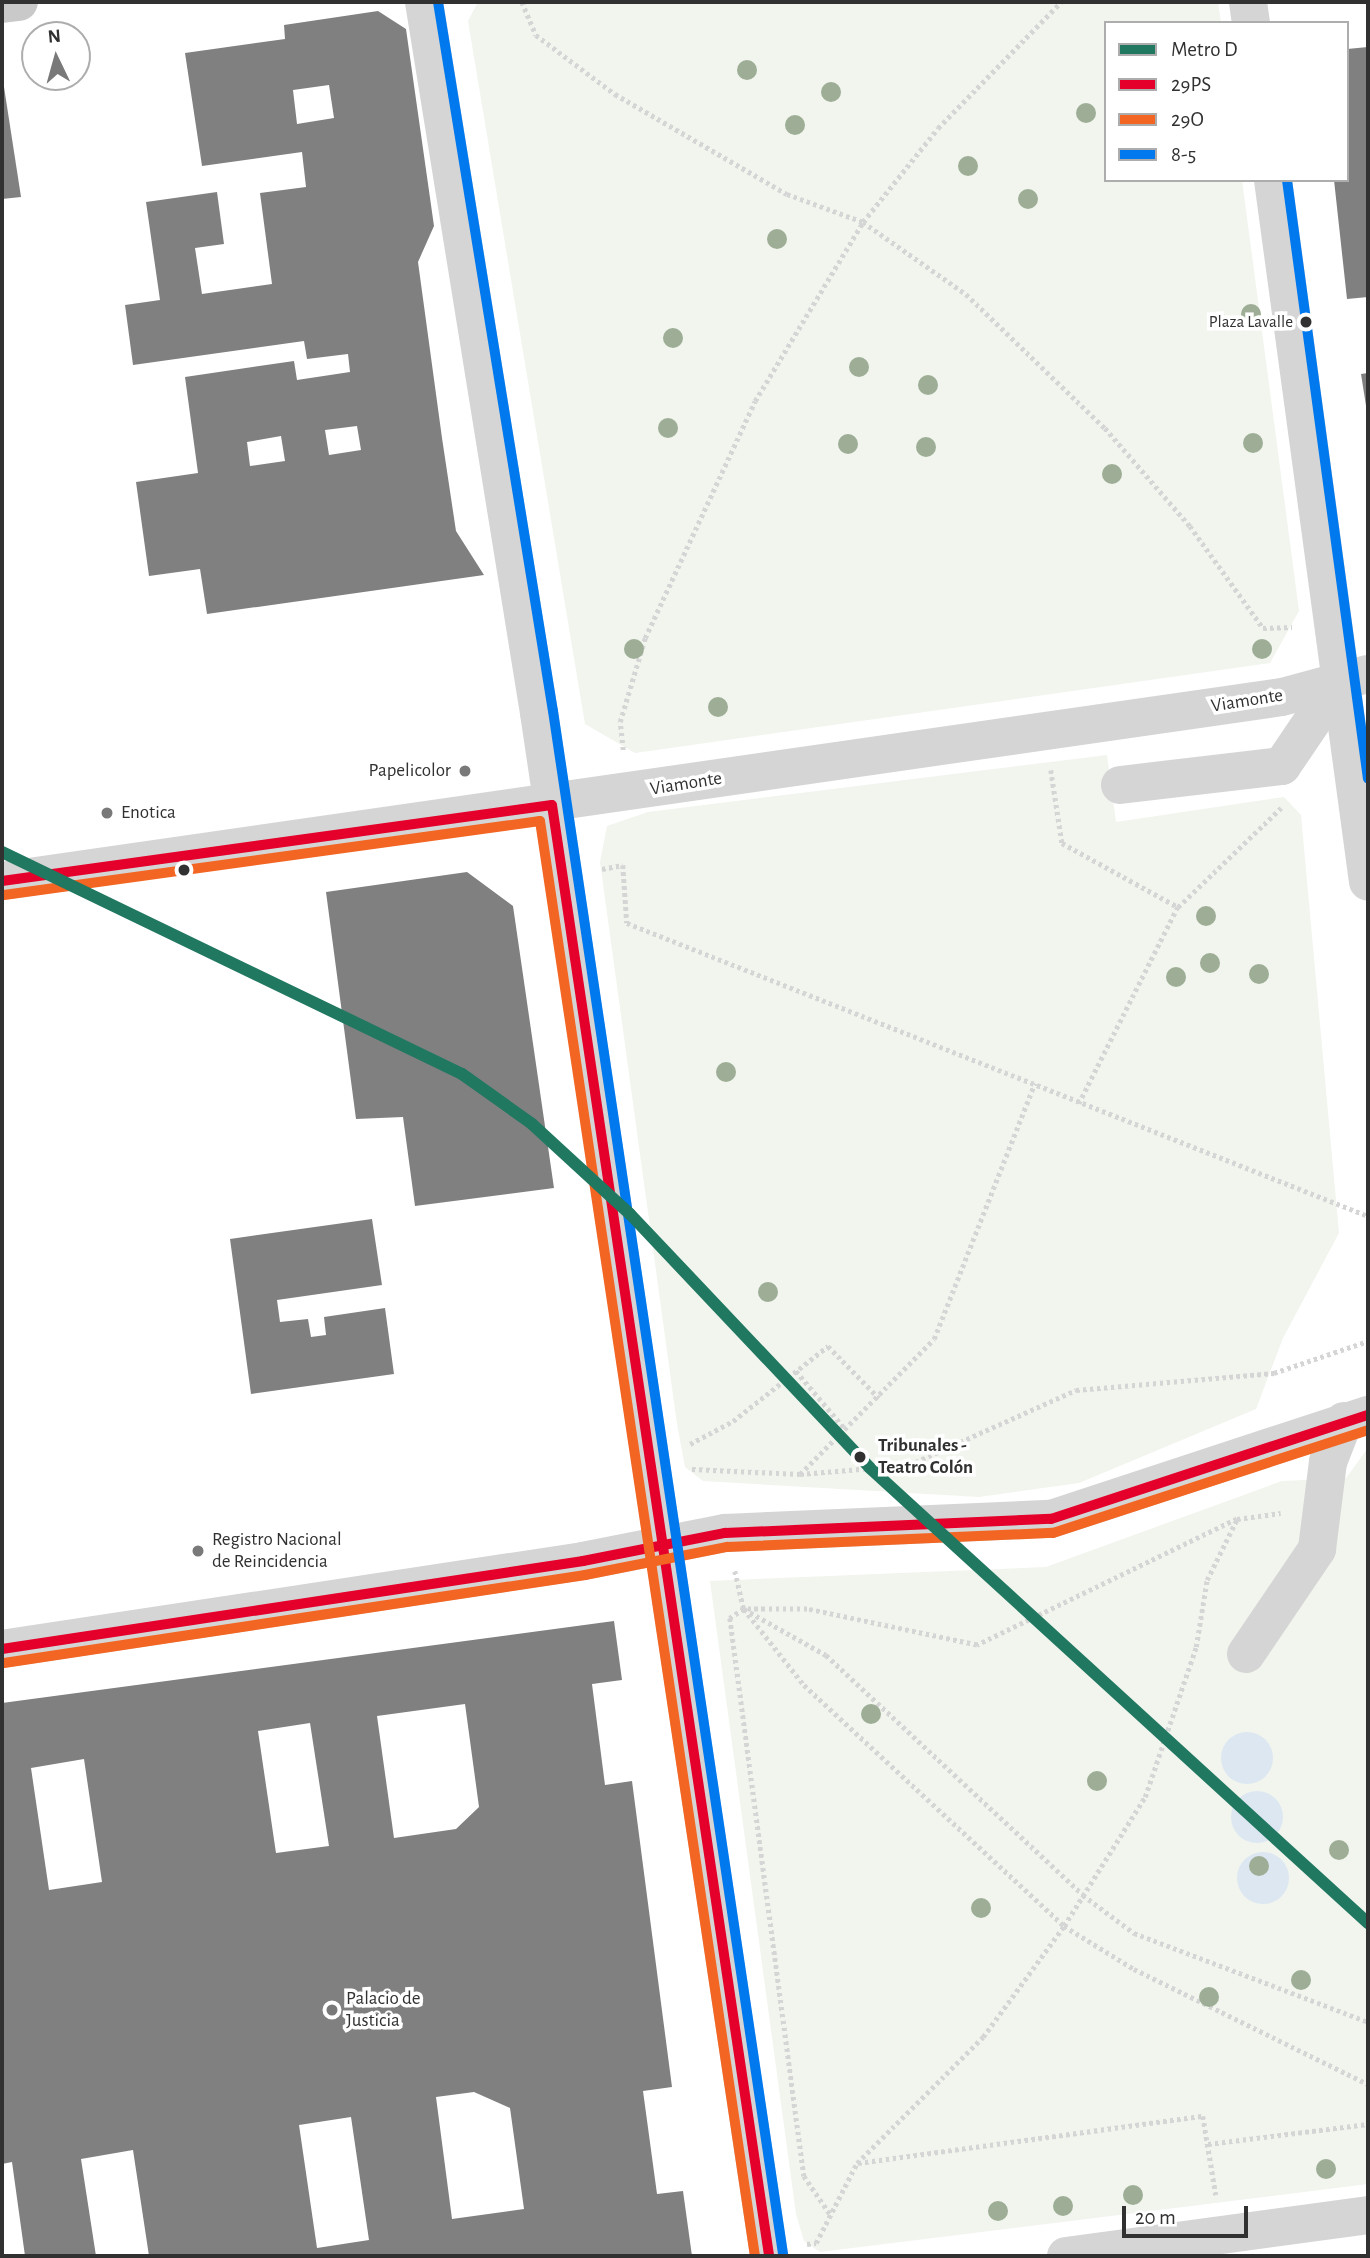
<!DOCTYPE html>
<meta charset="utf-8">
<style>
body{margin:0}
#map{position:relative;width:1370px;height:2258px;overflow:hidden;background:#fff;font-family:"Alegreya Sans",sans-serif}
div>[style]{position:absolute}
.green>*{inset:0;background:#f1f5ee}
.water>*{inset:0;background:#dde7f1}
.round{border-radius:50%}
.building>*{inset:0;background:#808080}
.path>*{height:4.5px;margin-top:-2.25px;transform-origin:0;background:repeating-linear-gradient(90deg,#d5d5d5 0 3.5px,transparent 0 7px)}
.minor>*{height:38px;margin:-19px;padding:0 19px;transform-origin:19px;border-radius:19px;background:#d5d5d5}
.major>*{height:38px;margin:-19px;padding:0 19px;transform-origin:19px;border-radius:19px;background:#c9c9c9}
.bus-1>*{height:10px;margin:-5px;padding:0 5px;transform-origin:5px;border-radius:5px;background:#e4002b}
.bus-2>*{height:10px;margin:-5px;padding:0 5px;transform-origin:5px;border-radius:5px;background:#f26522}
.bus-3>*{height:10px;margin:-5px;padding:0 5px;transform-origin:5px;border-radius:5px;background:#0079ef}
.metro-1>*{height:12px;margin:-6px;padding:0 6px;transform-origin:6px;border-radius:6px;background:#217861}
.trees>*{width:20px;height:20px;margin:-10px;border-radius:50%;background:#9eae96}
.dots>*{width:19px;height:19px;translate:-50% -50%;box-sizing:border-box;border:4px solid #fff;border-radius:50%}
span{translate:-50% -50%;white-space:nowrap;text-align:center;line-height:1.15;-webkit-text-stroke:7px #fff;paint-order:stroke}
.bus-label{font-size:17px;color:#313131}
.right{translate:-100% -50%;text-align:right}
.street-label{font-size:19px;color:#313131}
.poi-label{font-size:19px;color:#313131}
.left{translate:0 -50%;text-align:left}
.stop-label{font-size:19px;color:#313131;font-weight:700}
.frame{position:absolute;inset:0;border:4px solid #313131;pointer-events:none}
.legend{position:absolute;left:1104px;top:21px;width:245px;height:161px;box-sizing:border-box;background:#fff;border:2px solid #adadad;margin:0;padding:9px 12px;list-style:none;font-size:21px;color:#313131}
.legend li{display:flex;align-items:center;gap:14px;height:35px}
.legend b{width:35px;border:2px solid #adadad}
.north{position:absolute;left:21px;top:21px;width:70px;height:70px;box-sizing:border-box;background:#fff;border:2px solid #adadad;border-radius:50%;rotate:355deg;font-size:19px;font-weight:700;line-height:28px;text-align:center;color:#313131}
.north::after{content:'';display:block;margin:auto;width:24px;height:32px;background:#797979;clip-path:polygon(50% 0,100% 100%,50% 72%,0 100%)}
.scale{position:absolute;left:1122px;top:2206px;width:126px;height:32px;box-sizing:border-box;border:4px solid #313131;border-top:0;padding-left:9px;font-size:21px;line-height:24px;white-space:nowrap;color:#313131;-webkit-text-stroke:5px #fff;paint-order:stroke}
</style>
<div id="map">
<div class="green">
<div style="clip-path:polygon(478px 2px,1218px 2px,1221px 23px,1106px 23px,1106px 180px,1242px 180px,1299px 611px,1270px 663px,635px 753px,585px 724px,468px 21px)"></div>
<div style="clip-path:polygon(1107px 755px,1116px 822px,1284px 797px,1301px 815px,1339px 1233px,1283px 1338px,1256px 1409px,1079px 1483px,979px 1497px,703px 1481px,685px 1467px,677px 1424px,600px 862px,607px 826px,648px 812px)"></div>
<div style="clip-path:polygon(1368px 1448px,1368px 2184px,820px 2252px,804px 2241px,796px 2214px,710px 1581px,1046px 1567px,1282px 1481px,1346px 1478px)"></div>
</div>
<div class="water">
<div class="round" style="left:1221px;top:1732px;width:52px;height:52px"></div>
<div class="round" style="left:1231px;top:1791px;width:52px;height:52px"></div>
<div class="round" style="left:1237px;top:1852px;width:52px;height:52px"></div>
</div>
<div class="building">
<div style="clip-path:polygon(evenodd,378px 11px,406px 29px,434px 226px,418px 262px,442px 438px,456px 531px,484px 575px,207px 614px,200px 569px,149px 576px,136px 482px,198px 473px,185px 377px,294px 361px,297px 380px,350px 372px,348px 354px,307px 359px,304px 341px,133px 365px,125px 305px,160px 300px,146px 202px,217px 192px,224px 244px,195px 248px,202px 294px,272px 284px,260px 193px,306px 187px,302px 152px,202px 166px,185px 53px,285px 39px,284px 25px,378px 11px,329px 85px,334px 118px,297px 124px,293px 90px,329px 85px,378px 11px,357px 426px,361px 450px,329px 455px,325px 430px,357px 426px,378px 11px,281px 436px,285px 461px,250px 466px,247px 442px,281px 436px)"></div>
<div style="clip-path:polygon(1368px 47px,1368px 297px,1347px 299px,1334px 180px,1347px 180px,1347px 49px)"></div>
<div style="clip-path:polygon(2px 74px,21px 197px,2px 199px)"></div>
<div style="clip-path:polygon(1368px 373px,1368px 412px,1367px 412px,1361px 374px)"></div>
<div style="clip-path:polygon(467px 872px,513px 906px,554px 1188px,415px 1206px,403px 1117px,356px 1119px,326px 892px)"></div>
<div style="clip-path:polygon(372px 1219px,382px 1285px,277px 1300px,280px 1322px,308px 1319px,311px 1337px,326px 1335px,324px 1317px,385px 1308px,394px 1374px,251px 1394px,230px 1239px)"></div>
<div style="clip-path:polygon(evenodd,614px 1621px,622px 1680px,592px 1684px,605px 1785px,632px 1781px,672px 2087px,643px 2091px,657px 2194px,683px 2191px,692px 2256px,149px 2256px,133px 2150px,81px 2159px,96px 2256px,25px 2256px,12px 2162px,2px 2164px,2px 1703px,614px 1621px,465px 1704px,479px 1807px,456px 1829px,394px 1838px,377px 1716px,465px 1704px,614px 1621px,310px 1723px,329px 1846px,276px 1853px,258px 1731px,310px 1723px,614px 1621px,84px 1759px,102px 1882px,49px 1890px,31px 1768px,84px 1759px,614px 1621px,474px 2092px,510px 2108px,524px 2209px,452px 2219px,436px 2097px,474px 2092px,614px 1621px,351px 2117px,369px 2240px,317px 2248px,299px 2125px,351px 2117px)"></div>
</div>
<div class="path">
<div style="left:522px;top:2px;width:36px;rotate:67deg"></div>
<div style="left:536px;top:35px;width:99px;rotate:36.8deg"></div>
<div style="left:615px;top:94px;width:199px;rotate:30.2deg"></div>
<div style="left:787px;top:194px;width:81px;rotate:20.2deg"></div>
<div style="left:863px;top:222px;width:126px;rotate:35deg"></div>
<div style="left:966px;top:294px;width:193px;rotate:44deg"></div>
<div style="left:1105px;top:428px;width:130px;rotate:49.1deg"></div>
<div style="left:1190px;top:526px;width:125px;rotate:54.4deg"></div>
<div style="left:1263px;top:628px;width:29px;rotate:-2deg"></div>
<div style="left:623px;top:750px;width:28px;rotate:-96deg"></div>
<div style="left:620px;top:722px;width:88px;rotate:-73.4deg"></div>
<div style="left:645px;top:638px;width:261px;rotate:-65.1deg"></div>
<div style="left:755px;top:401px;width:209px;rotate:-58.9deg"></div>
<div style="left:863px;top:222px;width:120px;rotate:-51.4deg"></div>
<div style="left:938px;top:128px;width:176px;rotate:-45.7deg"></div>
<div style="left:1051px;top:770px;width:74px;rotate:81.4deg"></div>
<div style="left:1062px;top:843px;width:132px;rotate:28.9deg"></div>
<div style="left:1178px;top:907px;width:220px;rotate:116.7deg"></div>
<div style="left:602px;top:869px;width:21px;rotate:-11deg"></div>
<div style="left:623px;top:865px;width:58px;rotate:86.1deg"></div>
<div style="left:627px;top:923px;width:797px;rotate:21.57deg"></div>
<div style="left:1178px;top:907px;width:143px;rotate:-43.9deg"></div>
<div style="left:796px;top:1371px;width:77px;rotate:49.7deg"></div>
<div style="left:690px;top:1444px;width:49px;rotate:-28.1deg"></div>
<div style="left:733px;top:1421px;width:121px;rotate:-38.3deg"></div>
<div style="left:828px;top:1346px;width:73px;rotate:45.6deg"></div>
<div style="left:692px;top:1469px;width:108px;rotate:2.7deg"></div>
<div style="left:800px;top:1474px;width:109px;rotate:-4.7deg"></div>
<div style="left:909px;top:1465px;width:183px;rotate:-24.2deg"></div>
<div style="left:1076px;top:1390px;width:199px;rotate:-4.9deg"></div>
<div style="left:1274px;top:1373px;width:99px;rotate:-18.8deg"></div>
<div style="left:800px;top:1474px;width:190px;rotate:-45.2deg"></div>
<div style="left:934px;top:1339px;width:275px;rotate:-68.5deg"></div>
<div style="left:1237px;top:1519px;width:289px;rotate:154.1deg"></div>
<div style="left:977px;top:1645px;width:174px;rotate:-168deg"></div>
<div style="left:807px;top:1609px;width:63px;rotate:180deg"></div>
<div style="left:744px;top:1609px;width:94px;rotate:29.3deg"></div>
<div style="left:826px;top:1655px;width:352px;rotate:43deg"></div>
<div style="left:1083px;top:1895px;width:64px;rotate:36.7deg"></div>
<div style="left:1134px;top:1933px;width:250px;rotate:20.8deg"></div>
<div style="left:735px;top:1571px;width:39px;rotate:77deg"></div>
<div style="left:744px;top:1609px;width:97px;rotate:51.7deg"></div>
<div style="left:804px;top:1685px;width:355px;rotate:42.8deg"></div>
<div style="left:1064px;top:1926px;width:82px;rotate:31.6deg"></div>
<div style="left:1134px;top:1969px;width:261px;rotate:26.2deg"></div>
<div style="left:744px;top:1609px;width:17px;rotate:147deg"></div>
<div style="left:730px;top:1618px;width:563px;rotate:82.45deg"></div>
<div style="left:804px;top:2176px;width:46px;rotate:55.6deg"></div>
<div style="left:1208px;top:2144px;width:161px;rotate:-7.1deg"></div>
<div style="left:858px;top:2163px;width:348px;rotate:-7.8deg"></div>
<div style="left:1203px;top:2116px;width:80px;rotate:80.7deg"></div>
<div style="left:807px;top:2244px;width:9px;rotate:-6deg"></div>
<div style="left:816px;top:2243px;width:90px;rotate:-62.9deg"></div>
<div style="left:857px;top:2163px;width:178px;rotate:-45deg"></div>
<div style="left:983px;top:2037px;width:137px;rotate:-53.9deg"></div>
<div style="left:1064px;top:1926px;width:152px;rotate:-57.9deg"></div>
<div style="left:1145px;top:1797px;width:158px;rotate:-71.2deg"></div>
<div style="left:1196px;top:1647px;width:68px;rotate:-80.7deg"></div>
<div style="left:1207px;top:1580px;width:68px;rotate:-63.8deg"></div>
<div style="left:1237px;top:1519px;width:44px;rotate:-7.8deg"></div>
</div>
<div class="minor">
<div style="left:424px;top:2px;width:720px;rotate:80.81deg"></div>
<div style="left:539px;top:713px;width:1560px;rotate:81.52deg"></div>
<div style="left:1248px;top:2px;width:21px;rotate:82deg"></div>
<div style="left:1273px;top:180px;width:708px;rotate:82.29deg"></div>
<div style="left:1120px;top:785px;width:163px;rotate:-6.7deg"></div>
<div style="left:1282px;top:766px;width:104px;rotate:-56deg"></div>
<div style="left:2px;top:881px;width:1293px;rotate:-8.18deg"></div>
<div style="left:1282px;top:697px;width:89px;rotate:-15deg"></div>
<div style="left:2px;top:1649px;width:588px;rotate:-8.61deg"></div>
<div style="left:583px;top:1561px;width:145px;rotate:-11.2deg"></div>
<div style="left:725px;top:1533px;width:326px;rotate:-2.5deg"></div>
<div style="left:1051px;top:1519px;width:334px;rotate:-18.2deg"></div>
<div style="left:1246px;top:1654px;width:127px;rotate:-55.9deg"></div>
<div style="left:1317px;top:1549px;width:88px;rotate:-82.8deg"></div>
<div style="left:1328px;top:1462px;width:44px;rotate:-68.7deg"></div>
<div style="left:1066px;top:2256px;width:305px;rotate:-7.7deg"></div>
</div>
<div class="major">
<div style="left:2px;top:4px;width:17px;rotate:-7deg"></div>
</div>
<div class="bus-1">
<div style="left:2px;top:881px;width:555px;rotate:-7.87deg"></div>
<div style="left:552px;top:805px;width:1467px;rotate:81.49deg"></div>
<div style="left:2px;top:1649px;width:588px;rotate:-8.61deg"></div>
<div style="left:583px;top:1561px;width:145px;rotate:-11.2deg"></div>
<div style="left:725px;top:1533px;width:326px;rotate:-2.5deg"></div>
<div style="left:1051px;top:1519px;width:334px;rotate:-18.2deg"></div>
</div>
<div class="bus-2">
<div style="left:4px;top:895px;width:541px;rotate:-7.86deg"></div>
<div style="left:540px;top:821px;width:1451px;rotate:81.48deg"></div>
<div style="left:4px;top:1663px;width:588px;rotate:-8.61deg"></div>
<div style="left:585px;top:1575px;width:145px;rotate:-11.2deg"></div>
<div style="left:727px;top:1547px;width:326px;rotate:-2.5deg"></div>
<div style="left:1053px;top:1533px;width:331px;rotate:-18.1deg"></div>
</div>
<div class="bus-3">
<div style="left:438px;top:2px;width:718px;rotate:80.79deg"></div>
<div style="left:553px;top:711px;width:1560px;rotate:81.52deg"></div>
<div style="left:1287px;top:180px;width:604px;rotate:82.3deg"></div>
</div>
<div class="metro-1">
<div style="left:2px;top:852px;width:511px;rotate:25.76deg"></div>
<div style="left:462px;top:1074px;width:86px;rotate:35.5deg"></div>
<div style="left:532px;top:1124px;width:133px;rotate:42.6deg"></div>
<div style="left:630px;top:1214px;width:349px;rotate:46.6deg"></div>
<div style="left:870px;top:1468px;width:675px;rotate:42.42deg"></div>
</div>
<div class="trees">
<div style="left:747px;top:70px"></div>
<div style="left:831px;top:92px"></div>
<div style="left:1086px;top:113px"></div>
<div style="left:795px;top:125px"></div>
<div style="left:968px;top:166px"></div>
<div style="left:1028px;top:199px"></div>
<div style="left:777px;top:239px"></div>
<div style="left:1251px;top:314px"></div>
<div style="left:673px;top:338px"></div>
<div style="left:859px;top:367px"></div>
<div style="left:928px;top:385px"></div>
<div style="left:668px;top:428px"></div>
<div style="left:1253px;top:443px"></div>
<div style="left:848px;top:444px"></div>
<div style="left:926px;top:447px"></div>
<div style="left:1112px;top:474px"></div>
<div style="left:634px;top:649px"></div>
<div style="left:1262px;top:649px"></div>
<div style="left:718px;top:707px"></div>
<div style="left:1206px;top:916px"></div>
<div style="left:1210px;top:963px"></div>
<div style="left:1259px;top:974px"></div>
<div style="left:1176px;top:977px"></div>
<div style="left:726px;top:1072px"></div>
<div style="left:768px;top:1292px"></div>
<div style="left:871px;top:1714px"></div>
<div style="left:1097px;top:1781px"></div>
<div style="left:1339px;top:1850px"></div>
<div style="left:1259px;top:1866px"></div>
<div style="left:981px;top:1908px"></div>
<div style="left:1301px;top:1980px"></div>
<div style="left:1209px;top:1997px"></div>
<div style="left:1326px;top:2169px"></div>
<div style="left:1133px;top:2195px"></div>
<div style="left:1063px;top:2206px"></div>
<div style="left:998px;top:2211px"></div>
</div>
<div class="dots">
<div style="left:1306px;top:322px;background:#313131"></div>
<div style="left:465px;top:771px;background:#797979"></div>
<div style="left:107px;top:813px;background:#797979"></div>
<div style="left:184px;top:870px;background:#313131"></div>
<div style="left:860px;top:1457px;background:#313131"></div>
<div style="left:198px;top:1551px;background:#797979"></div>
<div style="left:332px;top:2010px;background:#797979"></div>
</div>
<div class="bus-label">
<span class="right" style="left:1293px;top:322px">Plaza Lavalle</span>
</div>
<div class="street-label">
<span style="left:1247px;top:701px;rotate:-9deg">Viamonte</span>
<span style="left:686px;top:784px;rotate:-9deg">Viamonte</span>
</div>
<div class="poi-label">
<span class="right" style="left:451px;top:771px">Papelicolor</span>
<span class="left" style="left:121px;top:813px">Enotica</span>
<span class="left" style="left:212px;top:1551px">Registro Nacional<br>de Reincidencia</span>
<span class="left" style="left:346px;top:2010px">Palacio de<br>Justicia</span>
</div>
<div class="stop-label">
<span class="left" style="left:878px;top:1457px">Tribunales -<br>Teatro Colón</span>
</div>
<div class="frame"></div>
<ul class="legend">
<li><b style="height:9px;background:#217861"></b>Metro D</li>
<li><b style="height:9px;background:#e4002b"></b>29PS</li>
<li><b style="height:9px;background:#f26522"></b>29O</li>
<li><b style="height:9px;background:#0079ef"></b>8-5</li>
</ul>
<div class="north">N</div>
<div class="scale">20 m</div>
</div>
